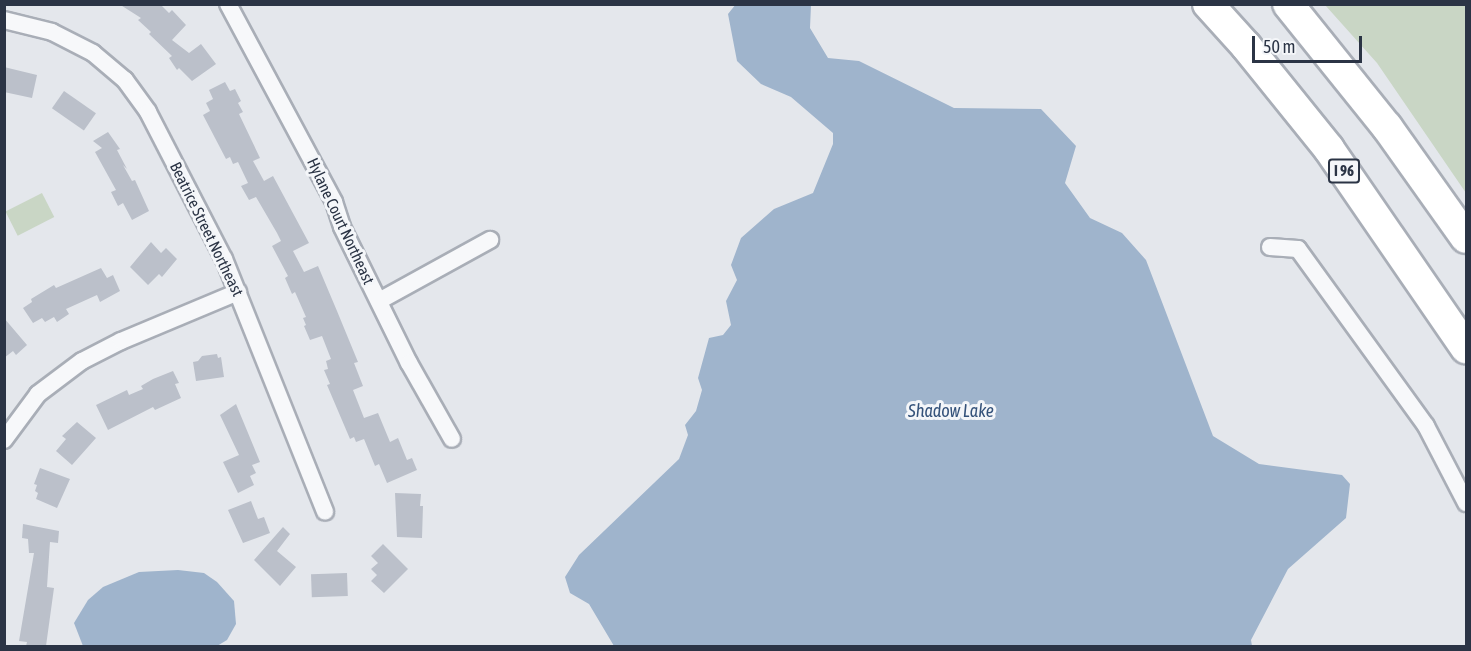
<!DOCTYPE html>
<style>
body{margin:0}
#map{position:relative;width:1471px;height:651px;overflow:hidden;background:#e4e7ec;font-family:"Asap Condensed",sans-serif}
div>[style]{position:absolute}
.green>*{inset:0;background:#c9d6c5;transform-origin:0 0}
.water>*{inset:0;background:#9fb4cc}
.building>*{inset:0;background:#bbc0ca;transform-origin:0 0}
.roads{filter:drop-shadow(2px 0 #a9aeb7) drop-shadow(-2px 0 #a9aeb7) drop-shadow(0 2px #a9aeb7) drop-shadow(0 -2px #a9aeb7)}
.minor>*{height:16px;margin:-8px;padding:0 8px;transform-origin:8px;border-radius:8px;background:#f7f8fa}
.motorway>*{height:30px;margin:-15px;padding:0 15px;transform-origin:15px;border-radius:15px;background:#fff}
span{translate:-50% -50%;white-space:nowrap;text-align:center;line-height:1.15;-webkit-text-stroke:6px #f4f6f9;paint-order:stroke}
.shield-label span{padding:2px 4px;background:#f4f6f9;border:2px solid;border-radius:4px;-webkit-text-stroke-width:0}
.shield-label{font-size:15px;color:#2b3445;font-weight:700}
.street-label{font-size:16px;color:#2b3445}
.water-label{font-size:18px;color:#34527a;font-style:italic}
.frame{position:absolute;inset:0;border:6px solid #2b3445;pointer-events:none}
.scale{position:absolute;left:1252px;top:36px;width:110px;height:27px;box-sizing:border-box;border:3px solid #2b3445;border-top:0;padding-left:8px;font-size:18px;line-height:21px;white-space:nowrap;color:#2b3445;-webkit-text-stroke:4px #f4f6f9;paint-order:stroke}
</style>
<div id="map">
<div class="green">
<div style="clip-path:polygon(1325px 5px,1466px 5px,1466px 193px,1377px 63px)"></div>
<div style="left:42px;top:193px;width:27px;height:41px;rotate:63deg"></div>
</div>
<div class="water">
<div style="clip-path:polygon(736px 4px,811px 5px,810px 28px,828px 58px,859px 61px,954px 108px,1041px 109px,1076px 146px,1065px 183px,1090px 218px,1122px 233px,1146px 260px,1213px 436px,1259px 464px,1342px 475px,1350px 484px,1346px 518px,1288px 569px,1251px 640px,1252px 646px,614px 646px,589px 604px,570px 593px,565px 577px,579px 555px,679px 459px,688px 435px,685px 425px,696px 411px,702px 390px,698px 378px,709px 338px,723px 335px,731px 325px,726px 301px,737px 280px,731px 265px,741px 238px,774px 209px,813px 193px,833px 144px,833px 133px,791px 97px,761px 84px,737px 61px,728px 14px)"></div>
<div style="clip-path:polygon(178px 570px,204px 573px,217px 582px,234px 601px,236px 624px,227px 640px,217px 646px,83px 646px,74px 623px,88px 600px,103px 587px,139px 572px)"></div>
</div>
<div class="building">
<div style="clip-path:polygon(119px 4px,160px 4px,169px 13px,172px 10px,186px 25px,172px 40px,189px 53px,201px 44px,216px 64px,192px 81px,179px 68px,177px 70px,169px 58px,172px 56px,149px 34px,151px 32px,138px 20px,141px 18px)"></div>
<div style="clip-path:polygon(4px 67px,37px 75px,32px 98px,4px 92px)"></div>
<div style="clip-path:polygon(225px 82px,230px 91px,235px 89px,241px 101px,238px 103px,243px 112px,239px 114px,260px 158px,253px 161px,264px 181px,273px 176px,309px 243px,293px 251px,304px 272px,318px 266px,337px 311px,358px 362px,354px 363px,363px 386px,353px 390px,364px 418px,378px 413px,390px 442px,398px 438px,407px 460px,412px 458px,417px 470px,387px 483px,379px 464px,375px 466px,364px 439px,356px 442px,354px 437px,350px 439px,327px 385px,330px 384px,324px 370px,328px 369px,326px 361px,331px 359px,322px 336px,310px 340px,304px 326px,306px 325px,303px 318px,306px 317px,295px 292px,292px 294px,285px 278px,288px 276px,272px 246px,281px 241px,277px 233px,256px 197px,249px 200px,241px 186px,248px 183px,238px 162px,233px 164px,230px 157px,226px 159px,203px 115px,210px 111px,206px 103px,213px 99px,209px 90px)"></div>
<div style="left:64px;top:91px;width:39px;height:21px;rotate:35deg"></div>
<div style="clip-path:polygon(108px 132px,120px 149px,117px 150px,127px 169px,123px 165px,132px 181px,135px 180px,149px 211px,132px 220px,123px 203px,118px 206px,111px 192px,116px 190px,95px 152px,102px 148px,93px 141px)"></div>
<div style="clip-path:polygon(151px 242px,161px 253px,166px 248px,177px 259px,162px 277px,159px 274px,148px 285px,130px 267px)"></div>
<div style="clip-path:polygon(101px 268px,107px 278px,113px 275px,120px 291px,100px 302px,97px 295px,66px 309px,69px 314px,57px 322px,54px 317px,45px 322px,42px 318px,33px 323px,23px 308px,32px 302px,31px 299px,54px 285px,56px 288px)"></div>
<div style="clip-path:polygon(4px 318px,27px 345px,16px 355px,13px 351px,4px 358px)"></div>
<div style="clip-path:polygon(217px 354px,218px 358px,221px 357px,224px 377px,196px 381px,193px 362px,198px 361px,202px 356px)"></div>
<div style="clip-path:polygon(173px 371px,179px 383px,175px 384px,181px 398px,155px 410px,153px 407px,108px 430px,96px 405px,127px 390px,129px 395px,143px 389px,141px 386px,153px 379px)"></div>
<div style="clip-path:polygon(236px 404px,260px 462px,252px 465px,256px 473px,250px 476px,254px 485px,238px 493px,223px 462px,239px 455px,220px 415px)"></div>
<div style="clip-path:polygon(77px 422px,96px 438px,72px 465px,56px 451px,66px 439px,62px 436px)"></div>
<div style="clip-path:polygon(40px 468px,70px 479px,57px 508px,36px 499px,38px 493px,35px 491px,37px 485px,34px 484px)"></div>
<div style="clip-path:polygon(395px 493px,421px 494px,420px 506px,423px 506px,422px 538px,397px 537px)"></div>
<div style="clip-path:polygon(251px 501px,258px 519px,264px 517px,270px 533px,243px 543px,228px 510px)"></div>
<div style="clip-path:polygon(23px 524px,59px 531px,58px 543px,50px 542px,47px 587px,54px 588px,46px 646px,26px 646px,27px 642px,19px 641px,34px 553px,29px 553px,28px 539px,22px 538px)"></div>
<div style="clip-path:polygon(283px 527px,290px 534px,277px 551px,296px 567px,280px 586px,254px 560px)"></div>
<div style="clip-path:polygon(383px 544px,408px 569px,384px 593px,371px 581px,377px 575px,371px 569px,378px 563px,371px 556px)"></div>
<div style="left:347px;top:573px;width:23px;height:36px;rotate:88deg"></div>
</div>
<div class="roads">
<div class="minor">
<div style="left:228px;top:4px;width:225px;rotate:61.8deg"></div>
<div style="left:334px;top:202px;width:26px;rotate:72deg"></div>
<div style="left:342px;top:227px;width:152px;rotate:63.8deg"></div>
<div style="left:409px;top:363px;width:87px;rotate:60.5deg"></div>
<div style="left:4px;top:20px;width:49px;rotate:14deg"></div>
<div style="left:52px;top:32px;width:46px;rotate:27.1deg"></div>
<div style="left:93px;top:53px;width:42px;rotate:40.2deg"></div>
<div style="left:125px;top:80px;width:39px;rotate:54deg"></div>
<div style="left:148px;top:112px;width:165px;rotate:62.7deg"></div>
<div style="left:224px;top:259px;width:272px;rotate:68.2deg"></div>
<div style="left:1270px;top:247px;width:28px;rotate:4deg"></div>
<div style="left:1298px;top:249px;width:218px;rotate:54.1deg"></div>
<div style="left:1426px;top:426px;width:87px;rotate:62.5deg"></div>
<div style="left:379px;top:301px;width:127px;rotate:-28.8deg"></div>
<div style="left:4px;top:440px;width:57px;rotate:-53.5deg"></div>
<div style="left:38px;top:394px;width:55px;rotate:-36.9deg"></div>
<div style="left:82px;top:361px;width:44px;rotate:-27.1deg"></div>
<div style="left:121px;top:341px;width:127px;rotate:-22.7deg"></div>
</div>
<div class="motorway">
<div style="left:1208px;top:4px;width:57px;rotate:47.9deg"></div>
<div style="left:1246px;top:46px;width:132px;rotate:51.1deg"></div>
<div style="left:1329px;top:149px;width:242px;rotate:55.5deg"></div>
<div style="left:1288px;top:4px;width:158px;rotate:51.2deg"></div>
<div style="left:1387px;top:127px;width:136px;rotate:54.6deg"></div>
</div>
</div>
<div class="shield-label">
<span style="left:1344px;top:171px">I 96</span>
</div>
<div class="street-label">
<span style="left:341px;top:221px;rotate:65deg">Hylane Court Northeast</span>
<span style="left:207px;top:229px;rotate:64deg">Beatrice Street Northeast</span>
</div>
<div class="water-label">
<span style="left:951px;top:411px">Shadow Lake</span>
</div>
<div class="frame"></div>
<div class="scale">50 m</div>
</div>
